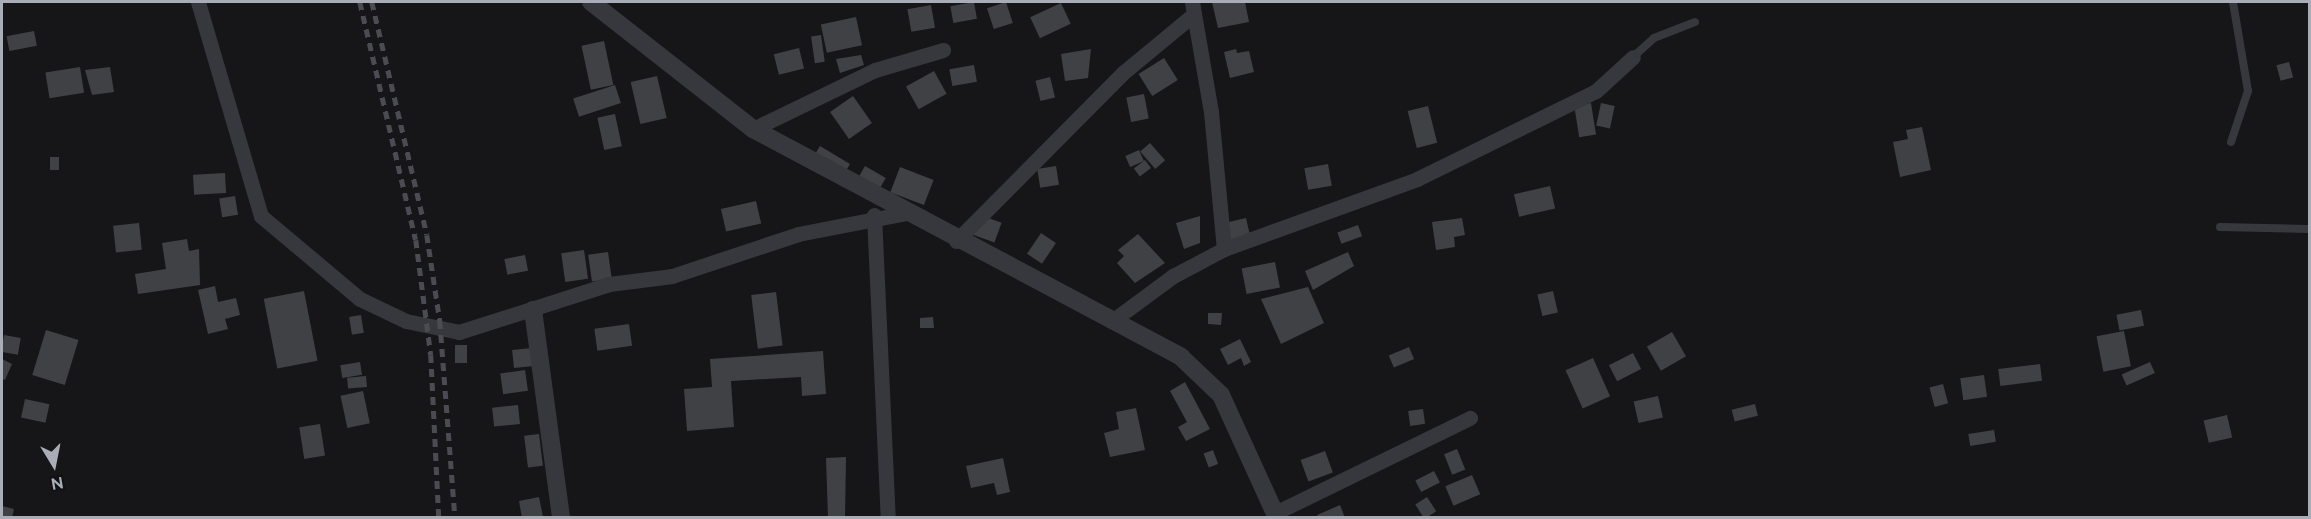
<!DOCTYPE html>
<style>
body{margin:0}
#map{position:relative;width:2311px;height:519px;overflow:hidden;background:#161618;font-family:Raleway,sans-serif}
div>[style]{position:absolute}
.building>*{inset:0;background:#404145;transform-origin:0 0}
.service>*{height:8px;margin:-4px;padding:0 4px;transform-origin:4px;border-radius:4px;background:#37383d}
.minor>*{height:15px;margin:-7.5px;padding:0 7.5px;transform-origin:7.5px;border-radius:7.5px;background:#37383d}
.tertiary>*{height:18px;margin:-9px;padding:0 9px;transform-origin:9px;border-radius:9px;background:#37383d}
.rail>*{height:4.5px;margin-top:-2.25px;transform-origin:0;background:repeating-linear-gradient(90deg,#4a4c52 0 8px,transparent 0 14px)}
span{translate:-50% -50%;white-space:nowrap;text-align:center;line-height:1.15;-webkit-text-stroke:5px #111113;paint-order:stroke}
.frame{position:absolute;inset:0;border:3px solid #a8adb8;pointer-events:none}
.north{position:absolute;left:24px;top:435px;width:60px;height:60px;-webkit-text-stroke:4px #111113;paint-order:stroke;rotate:170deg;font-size:16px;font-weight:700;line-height:24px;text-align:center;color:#a8adb8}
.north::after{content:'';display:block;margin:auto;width:21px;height:27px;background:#a8adb8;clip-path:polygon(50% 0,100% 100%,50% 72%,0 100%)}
</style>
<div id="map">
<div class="building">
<div style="left:974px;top:2px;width:17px;height:24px;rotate:80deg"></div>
<div style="left:1006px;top:2px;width:22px;height:20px;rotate:72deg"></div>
<div style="clip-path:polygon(1212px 2px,1245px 2px,1249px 22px,1218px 28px)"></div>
<div style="left:1061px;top:3px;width:23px;height:34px;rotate:65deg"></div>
<div style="left:931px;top:5px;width:23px;height:24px;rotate:80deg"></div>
<div style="left:856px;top:17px;width:29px;height:36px;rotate:78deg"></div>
<div style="left:34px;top:31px;width:15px;height:28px;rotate:79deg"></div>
<div style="left:821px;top:35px;width:27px;height:10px;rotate:82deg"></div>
<div style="left:604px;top:41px;width:45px;height:23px;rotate:78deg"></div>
<div style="left:799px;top:48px;width:21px;height:26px;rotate:76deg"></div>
<div style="clip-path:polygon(1091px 49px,1088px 78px,1065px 81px,1061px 54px)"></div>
<div style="clip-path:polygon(1236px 49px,1237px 53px,1249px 51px,1254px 72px,1230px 78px,1224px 52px)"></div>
<div style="clip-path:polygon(861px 55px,864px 65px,840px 73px,836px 59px)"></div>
<div style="left:1164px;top:58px;width:26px;height:30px;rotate:58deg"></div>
<div style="left:2289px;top:62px;width:16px;height:13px;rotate:75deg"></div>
<div style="left:974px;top:65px;width:17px;height:25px;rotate:80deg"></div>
<div style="left:80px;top:67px;width:26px;height:35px;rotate:81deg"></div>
<div style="clip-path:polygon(110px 67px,114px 92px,92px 95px,85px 70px)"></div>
<div style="left:934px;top:71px;width:26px;height:32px;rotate:61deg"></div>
<div style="left:657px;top:76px;width:43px;height:27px;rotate:77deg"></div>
<div style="left:1050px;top:77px;width:21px;height:15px;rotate:76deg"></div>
<div style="left:615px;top:85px;width:19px;height:44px;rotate:72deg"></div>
<div style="left:1144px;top:94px;width:25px;height:18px;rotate:79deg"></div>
<div style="left:853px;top:96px;width:33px;height:28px;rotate:55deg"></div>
<div style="left:1591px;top:103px;width:32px;height:17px;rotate:81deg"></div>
<div style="left:1601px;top:103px;width:14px;height:23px;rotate:12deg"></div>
<div style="left:1428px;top:106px;width:38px;height:21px;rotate:76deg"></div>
<div style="left:615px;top:114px;width:33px;height:18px;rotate:78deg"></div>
<div style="clip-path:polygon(1922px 127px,1931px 170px,1900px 177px,1893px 142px,1908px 139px,1906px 130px)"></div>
<div style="left:1150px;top:143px;width:23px;height:13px;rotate:49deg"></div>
<div style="left:820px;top:146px;width:35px;height:12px;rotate:31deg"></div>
<div style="left:1139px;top:150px;width:12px;height:15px;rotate:66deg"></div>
<div style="left:50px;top:157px;width:9px;height:13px"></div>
<div style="left:1145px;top:160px;width:10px;height:14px;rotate:53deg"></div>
<div style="left:1328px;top:164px;width:22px;height:24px;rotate:80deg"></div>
<div style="left:865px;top:166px;width:24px;height:16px;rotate:30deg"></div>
<div style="left:1056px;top:166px;width:19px;height:19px;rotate:81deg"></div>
<div style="left:900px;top:167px;width:36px;height:27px;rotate:21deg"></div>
<div style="left:225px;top:173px;width:20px;height:32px;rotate:87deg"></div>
<div style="left:1550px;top:186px;width:23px;height:37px;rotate:77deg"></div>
<div style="left:235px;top:196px;width:19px;height:16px;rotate:81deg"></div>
<div style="left:756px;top:201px;width:23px;height:36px;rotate:77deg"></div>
<div style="left:980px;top:215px;width:23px;height:21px;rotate:20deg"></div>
<div style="clip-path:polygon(1200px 216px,1200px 243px,1184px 249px,1176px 223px)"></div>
<div style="left:1246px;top:218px;width:23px;height:32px;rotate:77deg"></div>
<div style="clip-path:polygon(1462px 218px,1465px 235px,1454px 237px,1455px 247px,1436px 250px,1432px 222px)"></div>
<div style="left:139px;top:223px;width:27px;height:26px;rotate:84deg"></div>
<div style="left:1358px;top:225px;width:12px;height:22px;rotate:70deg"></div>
<div style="left:1041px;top:233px;width:18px;height:25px;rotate:34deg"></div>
<div style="clip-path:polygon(1138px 234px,1165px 263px,1135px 283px,1117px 263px,1124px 256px,1118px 250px)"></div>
<div style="clip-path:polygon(187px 239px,189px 251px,199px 249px,200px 285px,138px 294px,135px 274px,166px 269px,162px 243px)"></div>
<div style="left:584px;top:250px;width:29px;height:23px;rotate:82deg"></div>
<div style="left:608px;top:252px;width:27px;height:20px;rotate:82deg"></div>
<div style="clip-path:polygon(1348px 252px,1354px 266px,1313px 290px,1305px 271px)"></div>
<div style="left:525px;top:255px;width:16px;height:21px;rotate:79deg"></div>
<div style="left:1275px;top:262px;width:26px;height:34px;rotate:79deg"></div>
<div style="clip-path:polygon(215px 286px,218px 302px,236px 298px,240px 315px,225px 319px,228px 329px,208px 334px,198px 290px)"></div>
<div style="clip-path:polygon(1308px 287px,1324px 323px,1281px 344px,1261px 299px)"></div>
<div style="left:304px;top:291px;width:71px;height:41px;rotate:79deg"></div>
<div style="left:1553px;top:291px;width:22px;height:16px;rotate:77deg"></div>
<div style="left:776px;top:292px;width:54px;height:25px;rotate:83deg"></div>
<div style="left:2141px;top:310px;width:16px;height:25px;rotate:79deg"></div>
<div style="clip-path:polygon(1208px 313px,1222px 313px,1221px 325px,1208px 324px)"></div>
<div style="left:361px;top:315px;width:18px;height:12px;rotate:81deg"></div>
<div style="clip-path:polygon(933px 317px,934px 328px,920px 328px,920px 318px)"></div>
<div style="left:629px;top:324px;width:22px;height:35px;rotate:82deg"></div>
<div style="left:46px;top:330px;width:34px;height:47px;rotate:17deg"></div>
<div style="left:2124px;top:331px;width:36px;height:28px;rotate:79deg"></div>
<div style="left:1672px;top:332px;width:28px;height:29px;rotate:60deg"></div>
<div style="left:4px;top:335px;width:17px;height:17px;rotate:10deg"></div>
<div style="clip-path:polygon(1240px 339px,1251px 362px,1244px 366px,1241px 358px,1228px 365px,1220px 349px)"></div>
<div style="left:455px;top:345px;width:12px;height:18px"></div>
<div style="left:1409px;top:347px;width:13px;height:22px;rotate:67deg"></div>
<div style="left:532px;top:348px;width:18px;height:20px;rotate:84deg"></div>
<div style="clip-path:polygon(823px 351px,826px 394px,802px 396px,801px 377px,731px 381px,734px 427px,687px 431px,684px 389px,712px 387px,710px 359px)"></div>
<div style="left:1633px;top:353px;width:18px;height:27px;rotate:63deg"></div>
<div style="left:1593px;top:358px;width:42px;height:30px;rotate:66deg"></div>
<div style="clip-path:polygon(2px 359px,12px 364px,5px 380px,2px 379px)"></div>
<div style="left:360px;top:362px;width:13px;height:20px;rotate:81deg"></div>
<div style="left:2150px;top:362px;width:12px;height:31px;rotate:66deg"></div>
<div style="left:2040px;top:364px;width:17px;height:42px;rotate:83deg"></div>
<div style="left:525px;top:370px;width:21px;height:25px;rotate:82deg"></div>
<div style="left:1984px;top:375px;width:22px;height:24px;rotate:82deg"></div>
<div style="left:366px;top:376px;width:11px;height:19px;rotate:85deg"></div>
<div style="clip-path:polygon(1185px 382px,1210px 429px,1186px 441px,1178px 427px,1187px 422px,1170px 391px)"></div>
<div style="left:1943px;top:384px;width:20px;height:14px;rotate:75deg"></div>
<div style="left:363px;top:391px;width:33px;height:23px;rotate:78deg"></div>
<div style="left:1658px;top:396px;width:22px;height:25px;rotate:77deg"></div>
<div style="left:25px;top:399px;width:25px;height:19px;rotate:12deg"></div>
<div style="left:1755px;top:404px;width:12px;height:24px;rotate:76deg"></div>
<div style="left:518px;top:405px;width:19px;height:26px;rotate:84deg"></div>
<div style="clip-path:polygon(1136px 408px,1145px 450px,1110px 457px,1104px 433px,1119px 429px,1116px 412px)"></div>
<div style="left:1423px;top:409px;width:15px;height:15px;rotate:82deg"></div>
<div style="left:2227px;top:415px;width:23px;height:24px;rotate:77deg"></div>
<div style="left:320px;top:424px;width:32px;height:21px;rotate:81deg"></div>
<div style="left:1994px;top:430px;width:12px;height:26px;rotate:81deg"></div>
<div style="left:539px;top:434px;width:32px;height:15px;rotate:83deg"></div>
<div style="left:1457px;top:449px;width:22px;height:14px;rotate:68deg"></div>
<div style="left:1213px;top:450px;width:15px;height:10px;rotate:70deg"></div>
<div style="left:1325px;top:451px;width:23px;height:26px;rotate:70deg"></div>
<div style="clip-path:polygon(846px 457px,845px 518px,828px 518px,826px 458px)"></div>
<div style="clip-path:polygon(1003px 458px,1010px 492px,997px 495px,994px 483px,971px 488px,966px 466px)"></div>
<div style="left:1434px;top:471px;width:13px;height:21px;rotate:63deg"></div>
<div style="left:1472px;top:475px;width:21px;height:29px;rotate:67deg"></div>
<div style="clip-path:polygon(539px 497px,543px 517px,522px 518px,519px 501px)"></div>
<div style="left:1427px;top:497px;width:17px;height:14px;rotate:57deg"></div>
<div style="clip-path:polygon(1340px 505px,1345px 518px,1318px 518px,1317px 515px)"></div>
<div style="clip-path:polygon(2px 506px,14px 509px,12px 518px,2px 518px)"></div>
</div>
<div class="service">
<div style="left:1633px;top:57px;width:28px;rotate:-42deg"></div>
<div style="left:1654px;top:38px;width:44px;rotate:-21.3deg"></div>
<div style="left:2231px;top:142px;width:54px;rotate:-71.6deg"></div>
<div style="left:2248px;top:91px;width:90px;rotate:-99.6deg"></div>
<div style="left:2220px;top:227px;width:90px;rotate:1.3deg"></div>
</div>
<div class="minor">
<div style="left:198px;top:2px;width:223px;rotate:73.6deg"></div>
<div style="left:261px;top:216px;width:129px;rotate:40deg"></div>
<div style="left:360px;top:299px;width:51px;rotate:25.6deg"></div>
<div style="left:406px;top:321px;width:54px;rotate:11.7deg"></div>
<div style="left:459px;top:332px;width:157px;rotate:-17.7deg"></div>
<div style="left:609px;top:284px;width:64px;rotate:-7.2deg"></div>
<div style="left:672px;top:276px;width:133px;rotate:-18.4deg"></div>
<div style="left:798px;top:234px;width:115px;rotate:-11deg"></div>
<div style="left:1192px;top:2px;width:112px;rotate:80.2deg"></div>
<div style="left:1211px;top:112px;width:138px;rotate:84.6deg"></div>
<div style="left:753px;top:129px;width:136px;rotate:-25.8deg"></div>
<div style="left:875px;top:70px;width:71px;rotate:-16.4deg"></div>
<div style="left:874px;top:215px;width:303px;rotate:87.4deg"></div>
<div style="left:956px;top:241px;width:238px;rotate:-45.2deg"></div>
<div style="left:1124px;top:72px;width:91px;rotate:-39.6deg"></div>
<div style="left:1112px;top:321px;width:76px;rotate:-36.4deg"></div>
<div style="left:1173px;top:276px;width:58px;rotate:-27.9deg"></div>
<div style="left:1224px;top:249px;width:205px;rotate:-19.9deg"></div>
<div style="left:1417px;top:179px;width:199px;rotate:-26.2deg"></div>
<div style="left:1596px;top:91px;width:50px;rotate:-42.6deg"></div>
<div style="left:1275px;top:513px;width:217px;rotate:-26deg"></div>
</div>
<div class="tertiary">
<div style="left:591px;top:2px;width:206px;rotate:38.1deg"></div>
<div style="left:753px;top:129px;width:485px;rotate:28deg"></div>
<div style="left:1181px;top:357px;width:55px;rotate:43.5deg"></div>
<div style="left:1221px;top:395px;width:135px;rotate:65.5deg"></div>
<div style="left:533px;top:310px;width:210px;rotate:82.3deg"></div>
</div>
<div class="rail">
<div style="left:360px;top:2px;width:244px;rotate:76.8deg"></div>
<div style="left:416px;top:240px;width:116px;rotate:82.6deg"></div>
<div style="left:431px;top:355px;width:163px;rotate:87.2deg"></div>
<div style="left:372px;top:2px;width:239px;rotate:76.7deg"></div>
<div style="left:427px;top:235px;width:87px;rotate:81.4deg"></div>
<div style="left:440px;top:321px;width:198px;rotate:85.6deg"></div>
</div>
<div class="frame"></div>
<div class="north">N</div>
</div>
